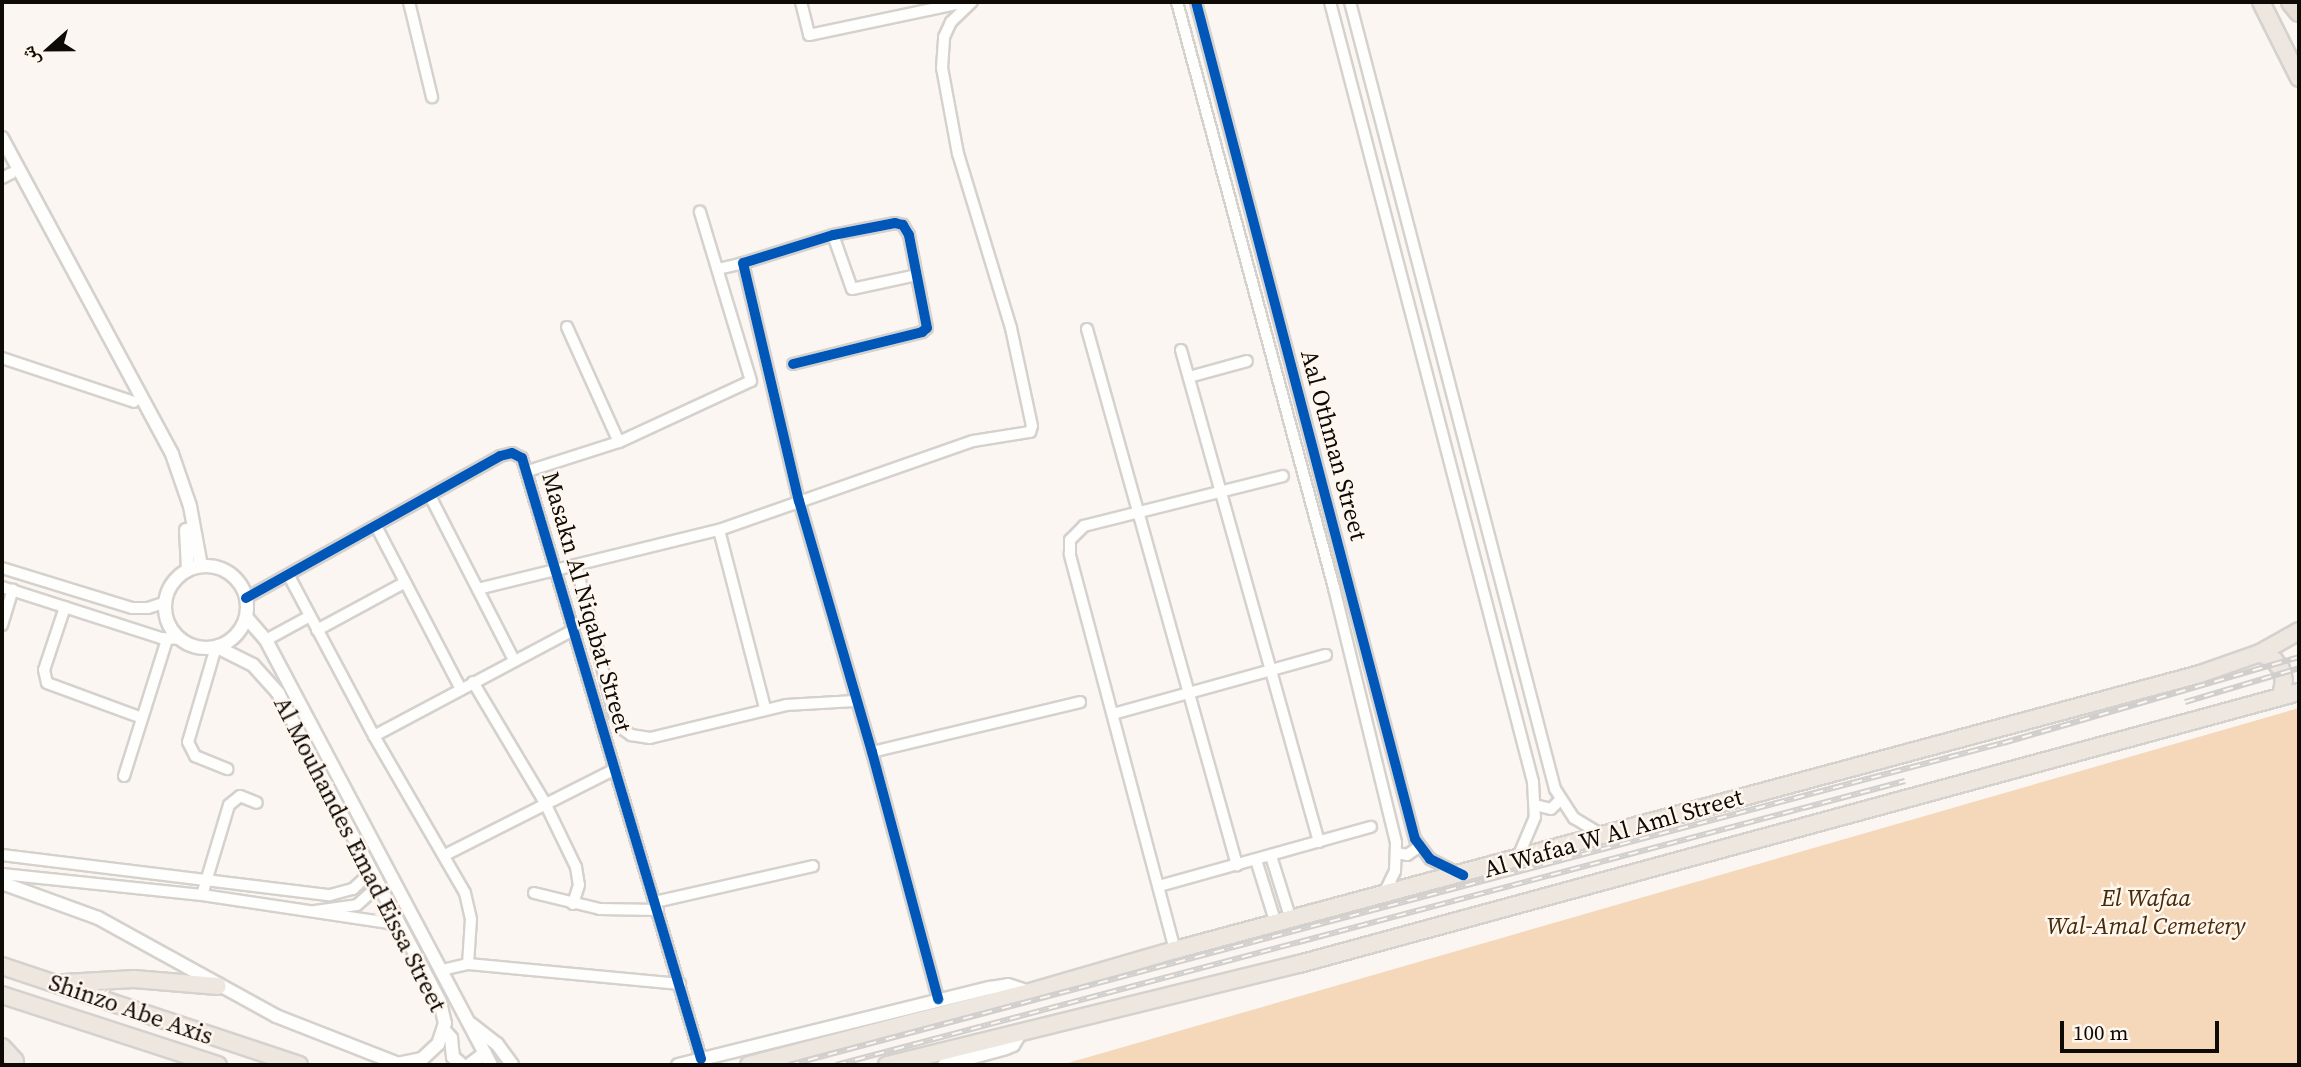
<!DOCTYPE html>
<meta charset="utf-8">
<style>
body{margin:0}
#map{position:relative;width:2301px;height:1067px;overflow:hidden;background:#fbf6f2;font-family:"Source Serif 4","Noto Naskh Arabic",serif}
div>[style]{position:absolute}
.green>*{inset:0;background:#f5d7b9}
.roads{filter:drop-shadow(2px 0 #d5d1cd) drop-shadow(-2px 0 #d5d1cd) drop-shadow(0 2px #d5d1cd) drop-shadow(0 -2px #d5d1cd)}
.minor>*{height:10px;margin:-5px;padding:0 5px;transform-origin:5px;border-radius:5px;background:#fefefd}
.tertiary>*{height:12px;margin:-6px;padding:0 6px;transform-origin:6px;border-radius:6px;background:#fefefd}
.tertiary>.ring{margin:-6px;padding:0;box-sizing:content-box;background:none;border:12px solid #fefefd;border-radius:50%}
.primary>*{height:16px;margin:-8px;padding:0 8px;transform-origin:8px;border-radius:8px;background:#ede7e0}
.trunk>*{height:18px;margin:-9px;padding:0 9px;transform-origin:9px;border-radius:9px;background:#e8dfd6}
.rail>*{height:6px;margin-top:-3px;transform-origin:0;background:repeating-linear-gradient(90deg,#fff6ee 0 10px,#d0cfce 0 20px);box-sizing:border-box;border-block:2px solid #d0cfce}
.cycleway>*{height:10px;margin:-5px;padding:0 5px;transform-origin:5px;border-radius:5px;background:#0057b8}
span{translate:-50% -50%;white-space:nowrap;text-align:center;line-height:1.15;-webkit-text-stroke:5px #fff6ee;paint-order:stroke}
.street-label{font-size:24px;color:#0e0b07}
.park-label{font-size:24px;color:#452a08;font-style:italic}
.frame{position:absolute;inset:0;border:4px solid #0e0b07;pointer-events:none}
.north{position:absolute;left:14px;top:14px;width:70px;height:70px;-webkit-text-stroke:5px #fff6ee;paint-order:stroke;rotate:249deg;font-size:19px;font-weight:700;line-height:28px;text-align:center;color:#0e0b07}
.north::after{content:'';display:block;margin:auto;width:24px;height:32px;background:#0e0b07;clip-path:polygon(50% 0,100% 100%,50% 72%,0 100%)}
.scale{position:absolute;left:2060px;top:1021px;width:159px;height:32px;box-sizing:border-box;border:4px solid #0e0b07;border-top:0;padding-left:9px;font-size:21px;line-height:24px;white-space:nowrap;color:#0e0b07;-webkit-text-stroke:5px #fff6ee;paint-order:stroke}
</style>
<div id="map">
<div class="green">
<div style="clip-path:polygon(2299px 708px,2299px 1065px,1061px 1065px)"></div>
</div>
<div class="roads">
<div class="minor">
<div style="left:409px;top:2px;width:98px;rotate:76.4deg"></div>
<div style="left:801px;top:2px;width:34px;rotate:76deg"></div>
<div style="left:809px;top:35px;width:160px;rotate:-11.9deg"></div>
<div style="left:1177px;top:2px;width:607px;rotate:75deg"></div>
<div style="left:1334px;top:588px;width:262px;rotate:76.3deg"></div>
<div style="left:1396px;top:843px;width:28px;rotate:92deg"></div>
<div style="left:1395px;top:871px;width:25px;rotate:116deg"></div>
<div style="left:1196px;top:2px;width:865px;rotate:75.34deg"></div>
<div style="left:1415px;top:839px;width:25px;rotate:53deg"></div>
<div style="left:1430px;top:859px;width:29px;rotate:27deg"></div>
<div style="left:1330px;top:2px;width:806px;rotate:75.41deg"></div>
<div style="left:1533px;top:782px;width:35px;rotate:87deg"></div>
<div style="left:1535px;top:817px;width:43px;rotate:113deg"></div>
<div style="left:1350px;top:2px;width:813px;rotate:75.4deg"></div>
<div style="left:1555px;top:789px;width:35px;rotate:57deg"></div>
<div style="left:1574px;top:818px;width:31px;rotate:31deg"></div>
<div style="left:2px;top:178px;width:11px;rotate:-27deg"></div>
<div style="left:833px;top:235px;width:57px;rotate:70.6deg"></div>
<div style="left:852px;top:289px;width:66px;rotate:-12.2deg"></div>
<div style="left:718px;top:269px;width:26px;rotate:-13deg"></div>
<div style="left:567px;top:327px;width:126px;rotate:65.7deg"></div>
<div style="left:1087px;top:329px;width:557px;rotate:74.37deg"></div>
<div style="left:1181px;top:350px;width:511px;rotate:74.33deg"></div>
<div style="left:2px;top:358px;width:139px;rotate:18.4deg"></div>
<div style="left:793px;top:364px;width:133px;rotate:-13.9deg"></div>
<div style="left:922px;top:332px;width:6px;rotate:-39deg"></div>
<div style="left:927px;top:328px;width:95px;rotate:-101deg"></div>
<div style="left:909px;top:235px;width:12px;rotate:-121deg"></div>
<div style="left:903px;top:225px;width:8px;rotate:-166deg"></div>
<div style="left:895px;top:223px;width:63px;rotate:169deg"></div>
<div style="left:833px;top:235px;width:94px;rotate:162.7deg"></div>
<div style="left:743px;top:263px;width:244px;rotate:76.8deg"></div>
<div style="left:799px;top:501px;width:261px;rotate:73.8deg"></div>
<div style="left:872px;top:752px;width:256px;rotate:75deg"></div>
<div style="left:1189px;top:377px;width:60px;rotate:-15.4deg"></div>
<div style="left:528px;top:471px;width:96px;rotate:-17.7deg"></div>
<div style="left:619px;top:442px;width:145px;rotate:-24.8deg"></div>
<div style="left:751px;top:381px;width:177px;rotate:-106.8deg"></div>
<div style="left:430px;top:496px;width:184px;rotate:62.9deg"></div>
<div style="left:376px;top:526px;width:184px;rotate:62.5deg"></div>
<div style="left:719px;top:530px;width:184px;rotate:75.5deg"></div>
<div style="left:576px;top:565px;width:154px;rotate:75.7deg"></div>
<div style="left:614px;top:714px;width:19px;rotate:58deg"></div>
<div style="left:624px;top:730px;width:9px;rotate:36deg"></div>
<div style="left:631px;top:735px;width:19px;rotate:9deg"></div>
<div style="left:650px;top:738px;width:140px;rotate:-13.6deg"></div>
<div style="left:786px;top:705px;width:69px;rotate:-3.3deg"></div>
<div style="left:2px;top:568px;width:136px;rotate:17.1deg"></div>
<div style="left:132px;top:608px;width:16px"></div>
<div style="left:148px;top:608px;width:19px;rotate:-18deg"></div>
<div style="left:289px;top:576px;width:181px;rotate:62deg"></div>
<div style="left:374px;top:736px;width:181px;rotate:59.9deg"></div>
<div style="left:465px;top:893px;width:27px;rotate:77deg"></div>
<div style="left:471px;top:919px;width:45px;rotate:93.8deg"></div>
<div style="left:2px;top:587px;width:167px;rotate:17.8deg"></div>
<div style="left:161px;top:638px;width:20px;rotate:3deg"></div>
<div style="left:478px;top:589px;width:248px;rotate:-13.8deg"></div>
<div style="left:719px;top:530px;width:269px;rotate:-19.3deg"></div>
<div style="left:973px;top:441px;width:58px;rotate:-9deg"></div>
<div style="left:1030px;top:432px;width:6px;rotate:-72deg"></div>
<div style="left:1032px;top:426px;width:100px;rotate:-102.1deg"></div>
<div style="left:1011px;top:328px;width:182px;rotate:-106.9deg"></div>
<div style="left:958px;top:154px;width:87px;rotate:-100.5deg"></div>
<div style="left:942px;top:68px;width:31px;rotate:-86deg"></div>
<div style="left:944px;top:37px;width:17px;rotate:-65deg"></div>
<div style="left:951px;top:22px;width:29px;rotate:-44deg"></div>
<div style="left:246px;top:598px;width:291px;rotate:-29.2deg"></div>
<div style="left:500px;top:456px;width:12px;rotate:-14deg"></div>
<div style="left:512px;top:453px;width:11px;rotate:27deg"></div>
<div style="left:522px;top:458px;width:627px;rotate:73.41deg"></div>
<div style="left:65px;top:607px;width:66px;rotate:108.4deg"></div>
<div style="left:44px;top:670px;width:13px;rotate:77deg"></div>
<div style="left:47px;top:683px;width:101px;rotate:20.2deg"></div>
<div style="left:2px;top:625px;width:37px;rotate:-73deg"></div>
<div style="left:317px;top:630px;width:99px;rotate:-28.4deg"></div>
<div style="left:266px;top:640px;width:50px;rotate:-28.6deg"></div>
<div style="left:216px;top:647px;width:99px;rotate:106.4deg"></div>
<div style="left:188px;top:742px;width:16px;rotate:63deg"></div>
<div style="left:195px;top:756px;width:35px;rotate:22deg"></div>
<div style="left:473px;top:682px;width:141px;rotate:59.2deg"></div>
<div style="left:545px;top:803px;width:71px;rotate:64.2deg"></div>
<div style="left:576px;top:867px;width:18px;rotate:81deg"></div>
<div style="left:579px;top:885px;width:20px;rotate:108deg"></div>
<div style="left:1113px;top:714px;width:221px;rotate:-15.5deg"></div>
<div style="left:374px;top:736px;width:225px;rotate:-28deg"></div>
<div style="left:872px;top:752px;width:214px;rotate:-13.5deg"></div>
<div style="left:124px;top:776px;width:143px;rotate:-72.5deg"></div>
<div style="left:1535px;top:805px;width:16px;rotate:14deg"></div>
<div style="left:1551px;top:809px;width:13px;rotate:-45deg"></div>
<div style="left:1397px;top:853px;width:10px;rotate:11deg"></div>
<div style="left:1407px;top:855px;width:14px;rotate:-34deg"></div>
<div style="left:2px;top:855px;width:330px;rotate:7deg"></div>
<div style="left:330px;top:895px;width:24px;rotate:-15deg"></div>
<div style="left:353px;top:889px;width:25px;rotate:-43deg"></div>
<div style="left:445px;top:855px;width:188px;rotate:-26.8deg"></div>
<div style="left:1271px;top:856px;width:67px;rotate:72.6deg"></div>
<div style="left:1256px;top:860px;width:67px;rotate:72.6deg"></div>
<div style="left:2px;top:874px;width:201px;rotate:6deg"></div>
<div style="left:202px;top:895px;width:189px;rotate:8.5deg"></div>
<div style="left:389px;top:923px;width:15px;rotate:28deg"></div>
<div style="left:1159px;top:886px;width:220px;rotate:-15.6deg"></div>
<div style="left:534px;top:893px;width:68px;rotate:13.6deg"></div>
<div style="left:600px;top:909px;width:58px;rotate:1deg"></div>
<div style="left:202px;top:895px;width:94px;rotate:-73.3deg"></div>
<div style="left:229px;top:805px;width:14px;rotate:-39deg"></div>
<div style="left:240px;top:796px;width:18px;rotate:22deg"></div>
<div style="left:655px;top:902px;width:162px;rotate:-12.8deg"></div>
<div style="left:315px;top:911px;width:42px;rotate:-8.1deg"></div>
<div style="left:357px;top:905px;width:30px;rotate:-42deg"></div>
<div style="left:1175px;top:950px;width:410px;rotate:-104.9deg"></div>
<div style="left:1070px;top:554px;width:14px;rotate:-90deg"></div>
<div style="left:1070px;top:540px;width:20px;rotate:-45deg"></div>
<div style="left:1084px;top:526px;width:205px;rotate:-14.1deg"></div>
<div style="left:442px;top:970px;width:27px;rotate:-13deg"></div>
<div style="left:468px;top:964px;width:213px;rotate:5.4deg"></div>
</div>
<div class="tertiary">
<div style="left:2px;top:138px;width:359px;rotate:61.7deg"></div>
<div style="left:172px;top:454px;width:55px;rotate:70.9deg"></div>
<div style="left:190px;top:506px;width:61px;rotate:79.6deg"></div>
<div style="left:186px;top:530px;width:40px;rotate:87.1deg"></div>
<div class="ring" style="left:165px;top:566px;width:70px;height:70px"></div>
<div style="left:246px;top:617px;width:30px;rotate:49deg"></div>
<div style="left:266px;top:640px;width:481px;rotate:62.1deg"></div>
<div style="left:217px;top:647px;width:40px;rotate:26.6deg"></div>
<div style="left:253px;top:665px;width:38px;rotate:48deg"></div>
<div style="left:278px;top:693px;width:349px;rotate:62.3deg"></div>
<div style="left:440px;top:1002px;width:22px;rotate:77deg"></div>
<div style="left:445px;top:1023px;width:22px;rotate:108deg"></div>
<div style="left:438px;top:1044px;width:22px;rotate:137deg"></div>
<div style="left:422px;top:1059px;width:25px;rotate:169deg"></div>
<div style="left:2px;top:883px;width:102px;rotate:20deg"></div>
<div style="left:98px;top:918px;width:203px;rotate:28.8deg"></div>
<div style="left:276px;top:1016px;width:134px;rotate:21.4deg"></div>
<div style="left:471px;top:1024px;width:33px;rotate:38deg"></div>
<div style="left:497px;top:1044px;width:26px;rotate:54deg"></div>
<div style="left:444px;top:1030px;width:11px;rotate:49deg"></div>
<div style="left:451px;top:1038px;width:19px;rotate:84deg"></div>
<div style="left:453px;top:1057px;width:12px;rotate:42deg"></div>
<div style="left:469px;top:1065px;width:20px;rotate:-37deg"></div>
<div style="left:678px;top:1065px;width:321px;rotate:-13.9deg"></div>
<div style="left:990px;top:988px;width:18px;rotate:-9deg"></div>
<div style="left:1008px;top:985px;width:23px;rotate:18deg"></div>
<div style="left:944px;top:1065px;width:64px;rotate:-15.3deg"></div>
<div style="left:1006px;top:1048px;width:8px;rotate:-23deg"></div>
<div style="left:1013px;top:1045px;width:15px;rotate:-58deg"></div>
</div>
<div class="primary">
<div style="left:2261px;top:2px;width:85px;rotate:63.4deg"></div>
<div style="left:2260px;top:653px;width:16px;rotate:27deg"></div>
<div style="left:2274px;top:660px;width:11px;rotate:52deg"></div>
<div style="left:2281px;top:669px;width:11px;rotate:75deg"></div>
<div style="left:2284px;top:680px;width:17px;rotate:100deg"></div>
<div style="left:2px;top:966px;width:313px;rotate:18.4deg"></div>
<div style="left:64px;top:983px;width:70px;rotate:-3.3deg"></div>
<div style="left:134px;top:979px;width:84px;rotate:4.8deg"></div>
<div style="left:2px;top:995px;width:227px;rotate:18deg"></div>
<div style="left:2px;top:1047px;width:19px;rotate:47deg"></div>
<div style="left:749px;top:1065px;width:290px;rotate:-14.6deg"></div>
<div style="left:1030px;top:992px;width:151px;rotate:-16.2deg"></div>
<div style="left:1175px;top:950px;width:1062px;rotate:-15.07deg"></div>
<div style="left:2200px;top:674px;width:64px;rotate:-19.3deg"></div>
<div style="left:2260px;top:653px;width:45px;rotate:-29.4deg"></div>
<div style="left:887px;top:1065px;width:424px;rotate:-13.8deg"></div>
<div style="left:1299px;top:964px;width:1036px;rotate:-15.22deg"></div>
</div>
<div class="trunk">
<div style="left:2291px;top:2px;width:13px;rotate:51deg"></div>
</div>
</div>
<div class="rail">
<div style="left:2185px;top:702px;width:119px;rotate:-16.6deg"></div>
<div style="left:789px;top:1065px;width:1256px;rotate:-14.86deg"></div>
<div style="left:2003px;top:743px;width:308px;rotate:-16.2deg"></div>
<div style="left:836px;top:1065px;width:1106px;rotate:-14.88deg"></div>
</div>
<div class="cycleway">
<div style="left:1196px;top:2px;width:865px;rotate:75.34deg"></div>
<div style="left:1415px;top:839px;width:25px;rotate:53deg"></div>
<div style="left:1430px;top:859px;width:37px;rotate:26deg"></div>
<div style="left:793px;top:364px;width:133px;rotate:-13.9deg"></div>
<div style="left:922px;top:332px;width:6px;rotate:-39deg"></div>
<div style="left:927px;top:328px;width:95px;rotate:-101deg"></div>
<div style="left:909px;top:235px;width:12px;rotate:-121deg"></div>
<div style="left:903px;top:225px;width:8px;rotate:-166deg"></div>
<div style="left:895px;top:223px;width:63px;rotate:169deg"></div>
<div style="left:833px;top:235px;width:94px;rotate:162.7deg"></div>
<div style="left:743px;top:263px;width:244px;rotate:76.8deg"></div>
<div style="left:799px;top:501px;width:261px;rotate:73.8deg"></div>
<div style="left:872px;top:752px;width:256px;rotate:75deg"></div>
<div style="left:246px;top:598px;width:291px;rotate:-29.2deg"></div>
<div style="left:500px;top:456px;width:12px;rotate:-14deg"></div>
<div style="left:512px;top:453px;width:11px;rotate:27deg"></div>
<div style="left:522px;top:458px;width:627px;rotate:73.41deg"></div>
</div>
<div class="street-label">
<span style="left:1334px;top:445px;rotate:75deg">Aal Othman Street</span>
<span style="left:587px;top:602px;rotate:74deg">Masakn Al Niqabat Street</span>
<span style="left:1613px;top:833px;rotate:-16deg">Al Wafaa W Al Aml Street</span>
<span style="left:360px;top:854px;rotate:63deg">Al Mouhandes Emad Eissa Street</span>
<span style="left:131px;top:1009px;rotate:19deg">Shinzo Abe Axis</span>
</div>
<div class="park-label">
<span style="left:2146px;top:912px">El Wafaa<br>Wal-Amal Cemetery</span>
</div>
<div class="frame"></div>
<div class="north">ش</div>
<div class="scale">100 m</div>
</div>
